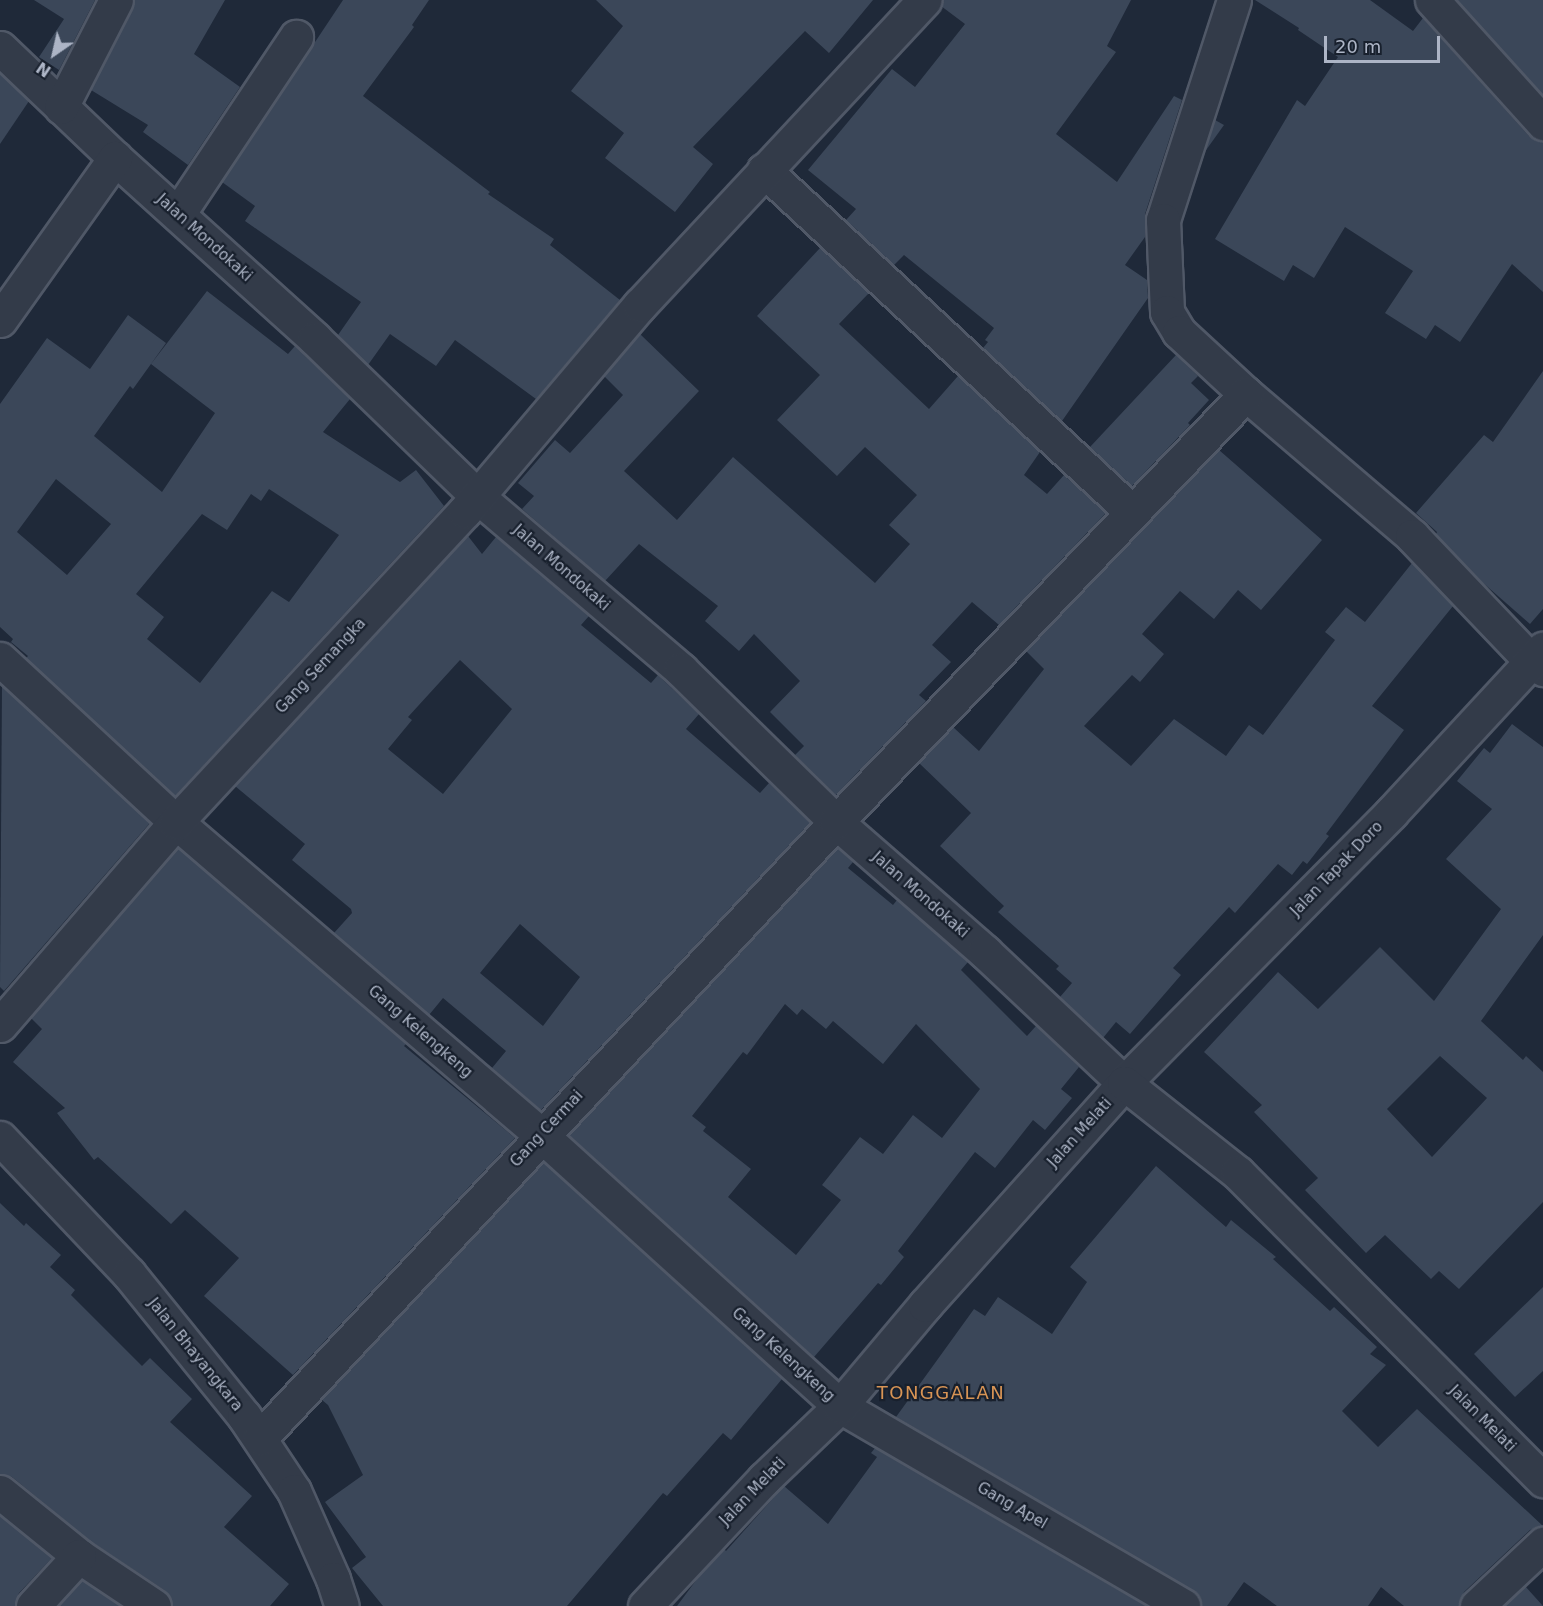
<!DOCTYPE html>
<style>
body{margin:0}
#map{position:relative;width:1543px;height:1606px;overflow:hidden;background:#1f2939;font-family:"DejaVu Sans",sans-serif}
div>[style]{position:absolute}
.building>*{inset:0;background:#3b4759}
.roads{filter:drop-shadow(2px 0 #505867) drop-shadow(-2px 0 #505867) drop-shadow(0 2px #505867) drop-shadow(0 -2px #505867)}
.minor>*{height:33px;margin:-16.5px;padding:0 16.5px;transform-origin:16.5px;border-radius:16.5px;background:#333b49}
span{translate:-50% -50%;white-space:nowrap;text-align:center;line-height:1.15;-webkit-text-stroke:4.5px #18202d;paint-order:stroke}
.street-label{font-size:15px;color:#adb5c6}
.quarter-label{font-size:18px;color:#d89455;letter-spacing:1.5px}
.north{position:absolute;left:24px;top:24px;width:60px;height:60px;-webkit-text-stroke:4px #18202d;paint-order:stroke;rotate:214deg;font-size:16px;font-weight:700;line-height:24px;text-align:center;color:#adb5c6}
.north::after{content:'';display:block;margin:auto;width:21px;height:27px;background:#adb5c6;clip-path:polygon(50% 0,100% 100%,50% 72%,0 100%)}
.scale{position:absolute;left:1324px;top:36px;width:116px;height:27px;box-sizing:border-box;border:3px solid #adb5c6;border-top:0;padding-left:8px;font-size:18px;line-height:21px;white-space:nowrap;color:#adb5c6;-webkit-text-stroke:4px #18202d;paint-order:stroke}
</style>
<div id="map">
<div class="building">
<div style="clip-path:polygon(34px 0,95px 0,59px 70px,39px 57px,64px 19px)"></div>
<div style="clip-path:polygon(135px 0,225px 0,194px 54px,240px 87px,188px 165px,143px 132px,148px 125px,91px 90px)"></div>
<div style="clip-path:polygon(343px 0,429px 0,412px 25px,414px 27px,363px 96px,490px 192px,488px 194px,554px 239px,550px 245px,620px 300px,536px 399px,455px 340px,436px 366px,390px 334px,368px 365px,338px 335px,361px 302px,245px 221px,255px 206px,222px 182px)"></div>
<div style="clip-path:polygon(596px 0,873px 0,829px 53px,805px 31px,693px 147px,713px 164px,675px 212px,605px 158px,624px 133px,571px 91px,623px 26px)"></div>
<div style="clip-path:polygon(942px 0,1131px 0,1107px 46px,1116px 52px,1056px 134px,1117px 182px,1174px 96px,1182px 100px,1145px 214px,1145px 237px,1125px 265px,1147px 280px,1148px 298px,1062px 421px,983px 348px,988px 342px,985px 340px,994px 328px,904px 255px,894px 265px,846px 220px,856px 209px,808px 170px,892px 69px,915px 87px,965px 24px,941px 6px)"></div>
<div style="clip-path:polygon(1255px 0,1370px 0,1413px 31px,1423px 18px,1529px 136px,1543px 141px,1543px 292px,1512px 264px,1460px 342px,1435px 325px,1426px 339px,1385px 313px,1413px 271px,1345px 227px,1314px 278px,1293px 265px,1284px 281px,1215px 239px,1297px 100px,1305px 106px,1338px 57px,1298px 30px,1299px 28px)"></div>
<div style="clip-path:polygon(1457px 0,1543px 0,1543px 95px)"></div>
<div style="clip-path:polygon(0 74px,29px 101px,0 144px)"></div>
<div style="clip-path:polygon(1215px 120px,1224px 125px,1204px 153px)"></div>
<div style="clip-path:polygon(820px 248px,869px 293px,839px 324px,929px 409px,958px 376px,1040px 452px,1024px 475px,1047px 494px,1064px 475px,1106px 513px,999px 625px,972px 602px,932px 645px,951px 662px,919px 695px,926px 701px,836px 795px,795px 755px,804px 746px,770px 712px,800px 681px,754px 634px,739px 651px,705px 621px,718px 606px,639px 544px,605px 581px,522px 509px,534px 496px,518px 483px,555px 440px,570px 453px,623px 395px,604px 376px,640px 334px,699px 391px,624px 471px,677px 520px,733px 457px,875px 583px,910px 544px,889px 525px,917px 495px,865px 447px,837px 476px,777px 420px,820px 375px,757px 316px)"></div>
<div style="clip-path:polygon(evenodd,207px 291px,288px 354px,295px 346px,350px 399px,323px 432px,400px 482px,416px 470px,444px 506px,175px 796px,26px 658px,28px 656px,11px 642px,13px 639px,0 627px,0 404px,47px 338px,90px 369px,128px 315px,166px 343px,133px 389px,130px 386px,94px 436px,162px 492px,215px 413px,151px 364px,207px 291px,56px 479px,111px 524px,67px 575px,17px 532px,56px 479px,207px 291px,269px 489px,339px 535px,289px 602px,272px 591px,200px 683px,147px 639px,164px 617px,136px 594px,202px 514px,227px 530px,251px 494px,261px 501px,269px 489px)"></div>
<div style="clip-path:polygon(1176px 355px,1198px 376px,1191px 383px,1209px 400px,1188px 423px,1190px 425px,1132px 486px,1090px 447px)"></div>
<div style="clip-path:polygon(1543px 371px,1543px 609px,1530px 624px,1482px 582px,1436px 534px,1437px 532px,1416px 513px,1484px 435px,1493px 442px)"></div>
<div style="clip-path:polygon(1219px 450px,1322px 540px,1261px 610px,1238px 590px,1214px 619px,1180px 591px,1142px 634px,1164px 654px,1140px 682px,1132px 675px,1084px 726px,1131px 766px,1174px 719px,1226px 756px,1249px 725px,1263px 735px,1335px 640px,1325px 632px,1346px 607px,1365px 622px,1412px 563px,1453px 606px,1372px 706px,1404px 730px,1326px 834px,1329px 836px,1307px 864px,1303px 861px,1292px 875px,1278px 864px,1235px 913px,1229px 907px,1173px 968px,1181px 975px,1130px 1034px,1116px 1022px,1103px 1038px,1060px 997px,1072px 983px,1056px 969px,1059px 966px,998px 912px,1004px 906px,940px 846px,971px 813px,919px 763px,953px 727px,979px 751px,1044px 669px,1026px 651px)"></div>
<div style="clip-path:polygon(evenodd,468px 536px,482px 554px,496px 537px,589px 616px,581px 625px,651px 683px,658px 675px,699px 714px,686px 729px,760px 793px,769px 783px,810px 823px,541px 1110px,492px 1068px,506px 1051px,443px 998px,429px 1015px,334px 933px,352px 913px,351px 909px,292px 860px,305px 844px,235px 786px,468px 536px,460px 660px,512px 709px,443px 794px,388px 749px,412px 720px,408px 717px,460px 660px,468px 536px,520px 924px,580px 977px,543px 1026px,480px 973px,520px 924px)"></div>
<div style="clip-path:polygon(2px 686px,150px 823px,4px 991px,0 987px)"></div>
<div style="clip-path:polygon(evenodd,1512px 724px,1543px 747px,1543px 935px,1481px 1021px,1523px 1060px,1526px 1056px,1543px 1072px,1543px 1202px,1459px 1289px,1439px 1271px,1431px 1279px,1385px 1235px,1366px 1253px,1305px 1190px,1318px 1178px,1254px 1112px,1262px 1105px,1204px 1052px,1278px 972px,1318px 1009px,1380px 947px,1434px 1001px,1501px 909px,1446px 859px,1492px 809px,1457px 781px,1484px 748px,1490px 753px,1512px 724px,1440px 1056px,1487px 1098px,1432px 1157px,1387px 1109px,1440px 1056px)"></div>
<div style="clip-path:polygon(178px 848px,406px 1044px,404px 1046px,515px 1138px,293px 1375px,204px 1296px,239px 1258px,185px 1210px,171px 1224px,98px 1157px,94px 1160px,57px 1113px,65px 1108px,13px 1062px,42px 1029px,31px 1018px)"></div>
<div style="clip-path:polygon(evenodd,837px 848px,853px 862px,848px 868px,893px 905px,897px 900px,968px 962px,961px 970px,1027px 1036px,1036px 1026px,1079px 1067px,1061px 1089px,1072px 1098px,1045px 1130px,1033px 1120px,995px 1168px,975px 1152px,898px 1251px,904px 1257px,881px 1285px,878px 1283px,814px 1357px,569px 1135px,837px 848px,785px 1004px,797px 1015px,802px 1009px,826px 1029px,833px 1021px,883px 1064px,916px 1024px,980px 1089px,942px 1138px,913px 1115px,883px 1154px,860px 1137px,822px 1185px,841px 1200px,796px 1255px,728px 1197px,751px 1169px,703px 1131px,706px 1127px,692px 1116px,743px 1052px,747px 1055px,785px 1004px)"></div>
<div style="clip-path:polygon(543px 1162px,782px 1379px,731px 1440px,723px 1433px,667px 1496px,663px 1493px,567px 1606px,383px 1606px,352px 1568px,366px 1557px,325px 1502px,363px 1475px,328px 1405px,322px 1400px)"></div>
<div style="clip-path:polygon(1156px 1166px,1226px 1227px,1231px 1220px,1276px 1257px,1273px 1259px,1330px 1311px,1334px 1307px,1377px 1347px,1370px 1354px,1386px 1365px,1342px 1411px,1378px 1447px,1417px 1409px,1543px 1526px,1530px 1530px,1464px 1592px,1459px 1606px,1404px 1606px,1381px 1587px,1368px 1606px,1277px 1606px,1244px 1582px,1227px 1606px,1202px 1606px,1200px 1597px,1192px 1590px,896px 1417px,974px 1309px,985px 1316px,998px 1297px,1052px 1334px,1087px 1282px,1070px 1267px)"></div>
<div style="clip-path:polygon(0 1203px,24px 1226px,26px 1223px,61px 1255px,50px 1267px,75px 1290px,71px 1295px,142px 1366px,150px 1358px,192px 1399px,170px 1422px,252px 1496px,224px 1527px,289px 1584px,270px 1606px,173px 1606px,170px 1597px,164px 1590px,90px 1541px,12px 1477px,0 1474px)"></div>
<div style="clip-path:polygon(1543px 1287px,1543px 1371px,1515px 1397px,1474px 1354px)"></div>
<div style="clip-path:polygon(875px 1448px,1146px 1606px,677px 1606px,703px 1571px,724px 1549px,726px 1551px,784px 1486px,828px 1524px,877px 1457px,871px 1453px)"></div>
<div style="clip-path:polygon(0 1516px,52px 1558px,19px 1593px,15px 1606px,0 1606px)"></div>
<div style="clip-path:polygon(82px 1580px,120px 1606px,58px 1606px)"></div>
<div style="clip-path:polygon(1525px 1586px,1543px 1606px,1504px 1606px)"></div>
</div>
<div class="roads">
<div class="minor">
<div style="left:1234px;top:0;width:231px;rotate:107.9deg"></div>
<div style="left:1163px;top:220px;width:92px;rotate:87.5deg"></div>
<div style="left:1167px;top:312px;width:23px;rotate:59deg"></div>
<div style="left:1179px;top:332px;width:91px;rotate:42.8deg"></div>
<div style="left:1246px;top:394px;width:218px;rotate:40.5deg"></div>
<div style="left:1412px;top:536px;width:175px;rotate:46.4deg"></div>
<div style="left:1533px;top:663px;width:12px;rotate:31deg"></div>
<div style="left:1432px;top:0;width:166px;rotate:47.9deg"></div>
<div style="left:0;top:48px;width:159px;rotate:43.7deg"></div>
<div style="left:115px;top:158px;width:270px;rotate:42.1deg"></div>
<div style="left:315px;top:339px;width:227px;rotate:44.1deg"></div>
<div style="left:478px;top:497px;width:267px;rotate:40.4deg"></div>
<div style="left:681px;top:670px;width:217px;rotate:44.4deg"></div>
<div style="left:836px;top:822px;width:198px;rotate:41.1deg"></div>
<div style="left:985px;top:952px;width:191px;rotate:43.3deg"></div>
<div style="left:1124px;top:1083px;width:380px;rotate:-45.3deg"></div>
<div style="left:1391px;top:813px;width:224px;rotate:-47.2deg"></div>
<div style="left:61px;top:107px;width:120px;rotate:-62.8deg"></div>
<div style="left:764px;top:170px;width:502px;rotate:42.9deg"></div>
<div style="left:178px;top:214px;width:213px;rotate:-56.3deg"></div>
<div style="left:0;top:320px;width:199px;rotate:-54.6deg"></div>
<div style="left:0;top:659px;width:240px;rotate:42.8deg"></div>
<div style="left:176px;top:822px;width:481px;rotate:40.6deg"></div>
<div style="left:541px;top:1135px;width:404px;rotate:42.2deg"></div>
<div style="left:840px;top:1406px;width:397px;rotate:30.2deg"></div>
<div style="left:0;top:1025px;width:269px;rotate:-49.1deg"></div>
<div style="left:176px;top:822px;width:425px;rotate:-47.1deg"></div>
<div style="left:465px;top:511px;width:270px;rotate:-49.7deg"></div>
<div style="left:640px;top:305px;width:417px;rotate:-47deg"></div>
<div style="left:0;top:1138px;width:187px;rotate:46.5deg"></div>
<div style="left:129px;top:1274px;width:183px;rotate:51deg"></div>
<div style="left:244px;top:1416px;width:90px;rotate:56.3deg"></div>
<div style="left:294px;top:1491px;width:96px;rotate:66.1deg"></div>
<div style="left:333px;top:1579px;width:28px;rotate:72deg"></div>
<div style="left:260px;top:1438px;width:843px;rotate:-46.92deg"></div>
<div style="left:836px;top:822px;width:593px;rotate:-46.23deg"></div>
<div style="left:0;top:1492px;width:102px;rotate:39deg"></div>
<div style="left:79px;top:1556px;width:90px;rotate:33.7deg"></div>
<div style="left:33px;top:1606px;width:68px;rotate:-47.4deg"></div>
<div style="left:645px;top:1606px;width:174px;rotate:-46.9deg"></div>
<div style="left:764px;top:1479px;width:105px;rotate:-43.8deg"></div>
<div style="left:840px;top:1406px;width:132px;rotate:-49.9deg"></div>
<div style="left:925px;top:1305px;width:298px;rotate:-48.1deg"></div>
<div style="left:1124px;top:1083px;width:145px;rotate:38.3deg"></div>
<div style="left:1238px;top:1173px;width:433px;rotate:45.2deg"></div>
<div style="left:1477px;top:1606px;width:91px;rotate:-43.2deg"></div>
</div>
</div>
<div class="street-label">
<span style="left:204px;top:238px;rotate:42deg">Jalan Mondokaki</span>
<span style="left:561px;top:568px;rotate:41deg">Jalan Mondokaki</span>
<span style="left:321px;top:666px;rotate:-47deg">Gang Semangka</span>
<span style="left:1337px;top:869px;rotate:-46deg">Jalan Tapak Doro</span>
<span style="left:920px;top:895px;rotate:41deg">Jalan Mondokaki</span>
<span style="left:420px;top:1032px;rotate:41deg">Gang Kelengkeng</span>
<span style="left:547px;top:1129px;rotate:-47deg">Gang Cermai</span>
<span style="left:1080px;top:1133px;rotate:-48deg">Jalan Melati</span>
<span style="left:195px;top:1355px;rotate:51deg">Jalan Bhayangkara</span>
<span style="left:783px;top:1355px;rotate:42deg">Gang Kelengkeng</span>
<span style="left:1482px;top:1419px;rotate:45deg">Jalan Melati</span>
<span style="left:753px;top:1492px;rotate:-46deg">Jalan Melati</span>
<span style="left:1012px;top:1506px;rotate:30deg">Gang Apel</span>
</div>
<div class="quarter-label">
<span style="left:941px;top:1393px">TONGGALAN</span>
</div>
<div class="north">N</div>
<div class="scale">20 m</div>
</div>
